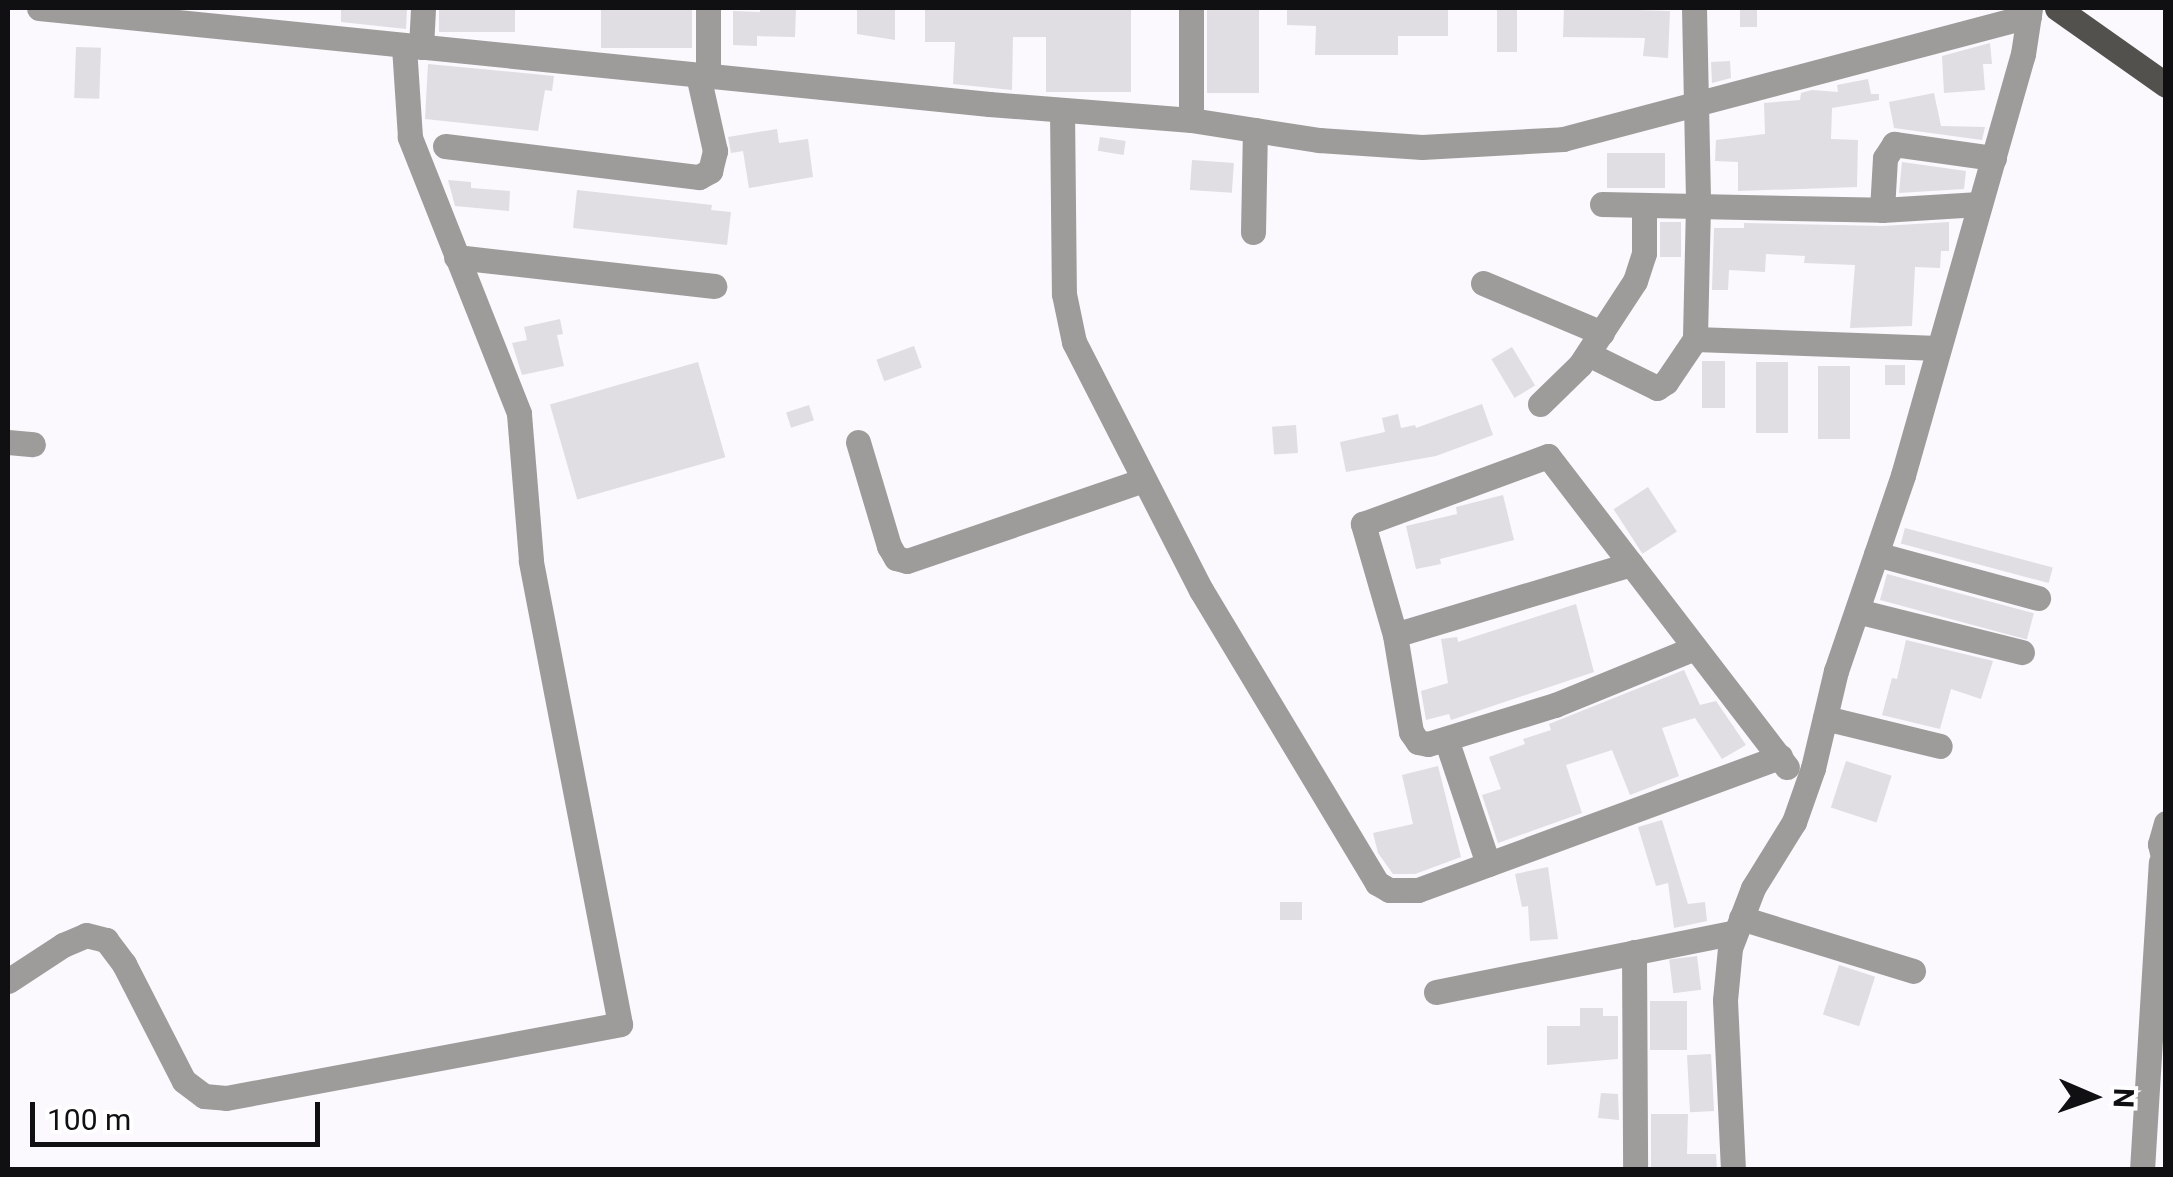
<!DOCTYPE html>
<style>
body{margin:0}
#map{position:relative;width:2173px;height:1177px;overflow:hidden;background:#fbf8fe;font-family:Roboto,sans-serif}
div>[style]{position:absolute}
.building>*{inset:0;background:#e0dde3;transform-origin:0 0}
.minor>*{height:25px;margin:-12.5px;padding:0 12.5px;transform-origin:12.5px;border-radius:12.5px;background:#9d9c9a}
.major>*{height:25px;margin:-12.5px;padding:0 12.5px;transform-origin:12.5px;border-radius:12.5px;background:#53514d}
span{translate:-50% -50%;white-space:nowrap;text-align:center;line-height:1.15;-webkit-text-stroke:10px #fff;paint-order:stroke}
.frame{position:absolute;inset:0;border:10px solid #100f11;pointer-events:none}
.north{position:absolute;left:2043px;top:1047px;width:100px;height:100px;-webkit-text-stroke:8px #fff;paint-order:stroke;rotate:92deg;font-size:28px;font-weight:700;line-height:40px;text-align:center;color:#100f11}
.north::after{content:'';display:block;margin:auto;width:35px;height:45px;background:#100f11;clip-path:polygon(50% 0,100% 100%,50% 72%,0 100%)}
.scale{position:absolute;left:30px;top:1102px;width:290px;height:45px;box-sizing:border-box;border:5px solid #100f11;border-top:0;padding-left:12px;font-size:30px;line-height:35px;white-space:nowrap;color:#100f11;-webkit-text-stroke:8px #fff;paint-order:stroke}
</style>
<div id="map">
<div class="building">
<div style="clip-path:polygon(341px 8px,407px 8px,406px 29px,341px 22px)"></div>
<div style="left:439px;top:8px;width:76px;height:24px"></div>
<div style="left:601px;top:8px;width:91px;height:40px"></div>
<div style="clip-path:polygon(760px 8px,796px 8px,795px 37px,757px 36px,757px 46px,733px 45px,733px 11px,760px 12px)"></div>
<div style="clip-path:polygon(857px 8px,895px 8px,895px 40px,857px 34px)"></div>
<div style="clip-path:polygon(925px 8px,1131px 8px,1131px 92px,1046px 92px,1046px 37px,1013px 37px,1012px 90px,953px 84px,955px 42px,925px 42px)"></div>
<div style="left:1207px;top:8px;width:52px;height:85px"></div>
<div style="clip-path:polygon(1287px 8px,1448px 8px,1448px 36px,1398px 36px,1398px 55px,1315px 55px,1316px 26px,1287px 25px)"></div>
<div style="left:1497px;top:8px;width:20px;height:44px"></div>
<div style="clip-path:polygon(1564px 8px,1670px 11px,1668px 58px,1643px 56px,1645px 38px,1563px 37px)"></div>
<div style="left:1740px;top:8px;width:17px;height:19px"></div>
<div style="clip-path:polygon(1990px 43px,1992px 64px,1983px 64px,1985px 90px,1944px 93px,1942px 56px)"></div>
<div style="left:76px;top:47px;width:25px;height:51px;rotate:2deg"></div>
<div style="clip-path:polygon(1730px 61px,1731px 78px,1712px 83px,1711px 62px)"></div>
<div style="clip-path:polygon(428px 64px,554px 76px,552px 91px,545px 90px,538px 131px,425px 119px)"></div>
<div style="clip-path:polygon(1868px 79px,1871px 94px,1879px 94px,1879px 100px,1832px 108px,1831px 139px,1858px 140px,1857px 187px,1738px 191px,1738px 162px,1715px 161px,1716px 140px,1765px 134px,1764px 103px,1800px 100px,1801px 93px,1812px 90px,1838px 92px,1837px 85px)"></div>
<div style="clip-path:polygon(1934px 93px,1941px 126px,1985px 127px,1982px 140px,1894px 128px,1889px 102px)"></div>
<div style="clip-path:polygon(777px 129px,779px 143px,808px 139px,813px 177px,749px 188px,743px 151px,731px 153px,728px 137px)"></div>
<div style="left:1100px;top:137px;width:26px;height:14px;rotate:9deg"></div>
<div style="left:1607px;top:153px;width:58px;height:35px"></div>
<div style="left:1192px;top:160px;width:42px;height:30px;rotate:4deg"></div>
<div style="clip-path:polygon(1902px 162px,1966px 171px,1964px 189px,1899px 193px)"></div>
<div style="clip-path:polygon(448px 180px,471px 182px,471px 188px,510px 191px,509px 211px,455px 206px)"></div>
<div style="clip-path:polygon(577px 190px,712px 205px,711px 210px,731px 212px,727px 245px,573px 228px)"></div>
<div style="left:1660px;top:222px;width:21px;height:35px"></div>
<div style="clip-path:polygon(1949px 222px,1949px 251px,1941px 251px,1940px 268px,1915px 267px,1912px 326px,1850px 328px,1855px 265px,1804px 263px,1805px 256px,1766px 254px,1765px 272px,1729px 270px,1728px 290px,1712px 290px,1714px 228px,1744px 228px,1744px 223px,1882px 226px)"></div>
<div style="clip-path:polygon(560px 319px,563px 334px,557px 335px,564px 366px,522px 375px,512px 343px,527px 340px,524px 327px)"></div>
<div style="left:914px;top:346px;width:23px;height:40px;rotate:70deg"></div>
<div style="left:1512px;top:347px;width:45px;height:24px;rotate:59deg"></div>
<div style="left:1702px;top:361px;width:23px;height:47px"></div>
<div style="left:698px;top:362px;width:99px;height:154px;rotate:74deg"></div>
<div style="left:1756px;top:362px;width:32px;height:71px"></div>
<div style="left:1885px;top:365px;width:20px;height:20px"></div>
<div style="left:1818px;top:366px;width:32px;height:73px"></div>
<div style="clip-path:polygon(1482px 404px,1493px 435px,1436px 456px,1346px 472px,1340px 442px,1385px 432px,1382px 418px,1398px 414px,1401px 428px,1415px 425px,1416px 428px)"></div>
<div style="left:809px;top:405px;width:16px;height:24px;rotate:72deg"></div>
<div style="left:1296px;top:425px;width:28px;height:24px;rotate:86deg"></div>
<div style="left:1648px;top:487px;width:53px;height:41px;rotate:57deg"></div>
<div style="clip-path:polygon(1503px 495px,1514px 540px,1440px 559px,1441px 564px,1416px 569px,1406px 526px,1457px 514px,1456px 507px)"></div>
<div style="left:1905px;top:528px;width:153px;height:16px;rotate:15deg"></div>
<div style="left:1887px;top:574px;width:152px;height:27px;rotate:15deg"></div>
<div style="clip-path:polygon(1576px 604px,1594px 672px,1451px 720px,1449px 714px,1426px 720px,1421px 691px,1448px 683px,1441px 639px,1457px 637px,1458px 642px)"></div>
<div style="clip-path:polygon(1906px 640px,1993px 661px,1981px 699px,1951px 689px,1940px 729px,1882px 715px,1892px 678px,1897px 679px)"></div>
<div style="clip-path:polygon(1684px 670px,1700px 705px,1716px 701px,1746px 745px,1722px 759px,1695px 718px,1662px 728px,1679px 776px,1630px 795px,1612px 750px,1566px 765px,1582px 813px,1498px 843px,1482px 795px,1501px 789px,1489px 757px,1525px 744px,1523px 739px,1551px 730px,1549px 724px)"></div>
<div style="left:1846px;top:761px;width:48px;height:49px;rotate:18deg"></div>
<div style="clip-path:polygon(1438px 766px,1461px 857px,1415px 874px,1393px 874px,1378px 853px,1373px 833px,1413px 824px,1402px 775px)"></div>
<div style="clip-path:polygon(1662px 820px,1688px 904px,1705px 902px,1707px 921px,1674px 928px,1668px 883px,1656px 886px,1638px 827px)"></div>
<div style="clip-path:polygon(1548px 867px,1558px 939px,1530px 941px,1528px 906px,1522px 907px,1515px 874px)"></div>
<div style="left:1280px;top:902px;width:22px;height:18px"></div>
<div style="left:1697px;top:956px;width:34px;height:28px;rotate:83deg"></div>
<div style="left:1839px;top:965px;width:38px;height:52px;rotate:18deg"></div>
<div style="left:1650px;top:1001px;width:37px;height:49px"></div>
<div style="clip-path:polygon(1580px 1008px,1603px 1008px,1603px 1016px,1618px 1016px,1618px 1059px,1547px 1065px,1547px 1026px,1580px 1026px)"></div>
<div style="left:1711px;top:1054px;width:57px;height:24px;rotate:87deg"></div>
<div style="clip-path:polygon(1601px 1093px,1618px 1094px,1619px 1120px,1598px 1118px)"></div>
<div style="clip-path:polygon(1651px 1114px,1688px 1114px,1687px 1154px,1716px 1154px,1717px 1170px,1651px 1170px)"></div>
</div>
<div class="minor">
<div style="left:39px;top:8px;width:955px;rotate:5.77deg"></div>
<div style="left:989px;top:104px;width:203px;rotate:4.5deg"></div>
<div style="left:1191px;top:120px;width:130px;rotate:8.9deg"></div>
<div style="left:1319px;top:140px;width:103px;rotate:3.9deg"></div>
<div style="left:1422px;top:147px;width:141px;rotate:-3.2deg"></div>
<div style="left:1563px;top:139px;width:482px;rotate:-14.8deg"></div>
<div style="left:1191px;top:8px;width:112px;rotate:90deg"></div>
<div style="left:1694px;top:8px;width:197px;rotate:88.8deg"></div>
<div style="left:1698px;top:205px;width:134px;rotate:91.3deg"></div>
<div style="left:1695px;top:339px;width:243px;rotate:2.1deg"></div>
<div style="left:421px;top:47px;width:39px;rotate:-87deg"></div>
<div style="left:708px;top:76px;width:68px;rotate:-90deg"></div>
<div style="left:1062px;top:110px;width:184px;rotate:89.4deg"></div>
<div style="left:1064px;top:294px;width:49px;rotate:78.2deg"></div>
<div style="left:1074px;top:342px;width:279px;rotate:62.9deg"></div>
<div style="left:1201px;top:590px;width:342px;rotate:59deg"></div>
<div style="left:1377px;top:883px;width:14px;rotate:30deg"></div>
<div style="left:1389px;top:890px;width:29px"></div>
<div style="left:1418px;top:890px;width:386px;rotate:-20.2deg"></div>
<div style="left:445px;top:146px;width:256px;rotate:7deg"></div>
<div style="left:699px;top:177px;width:13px;rotate:-29deg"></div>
<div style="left:710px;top:171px;width:21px;rotate:-76deg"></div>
<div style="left:715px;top:151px;width:78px;rotate:-102.6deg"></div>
<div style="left:1602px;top:204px;width:280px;rotate:1.2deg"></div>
<div style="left:1882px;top:210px;width:97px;rotate:-3.5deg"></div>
<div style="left:1882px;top:210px;width:52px;rotate:-86.7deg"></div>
<div style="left:1885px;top:158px;width:17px;rotate:-57deg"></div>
<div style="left:1894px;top:144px;width:101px;rotate:8deg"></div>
<div style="left:1253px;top:232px;width:102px;rotate:-88.9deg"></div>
<div style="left:456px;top:257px;width:260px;rotate:6.4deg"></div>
<div style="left:1483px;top:283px;width:129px;rotate:22.8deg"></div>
<div style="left:1588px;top:354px;width:77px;rotate:26.2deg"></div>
<div style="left:1657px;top:388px;width:11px;rotate:-34deg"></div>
<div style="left:1666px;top:382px;width:52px;rotate:-56deg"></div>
<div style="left:1540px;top:404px;width:56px;rotate:-44.3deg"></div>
<div style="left:1580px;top:365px;width:100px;rotate:-56.8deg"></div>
<div style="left:1635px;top:281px;width:29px;rotate:-72deg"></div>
<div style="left:1644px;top:253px;width:48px;rotate:-90deg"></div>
<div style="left:8px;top:442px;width:25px;rotate:5deg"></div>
<div style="left:858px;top:442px;width:109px;rotate:73.4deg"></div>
<div style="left:889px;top:546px;width:14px;rotate:60deg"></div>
<div style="left:896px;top:558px;width:11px;rotate:15deg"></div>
<div style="left:907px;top:561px;width:250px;rotate:-18.9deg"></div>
<div style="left:1876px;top:554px;width:168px;rotate:15.2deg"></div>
<div style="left:1631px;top:564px;width:246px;rotate:163.3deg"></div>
<div style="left:1395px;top:635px;width:116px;rotate:-106.1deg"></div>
<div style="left:1363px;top:524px;width:197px;rotate:-20.2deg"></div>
<div style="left:1548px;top:456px;width:136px;rotate:52.5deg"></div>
<div style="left:1631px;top:564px;width:256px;rotate:52.5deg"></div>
<div style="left:1857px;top:611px;width:170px;rotate:14deg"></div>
<div style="left:1395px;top:635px;width:98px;rotate:80.6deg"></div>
<div style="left:1411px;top:732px;width:12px;rotate:55deg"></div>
<div style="left:1418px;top:742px;width:10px;rotate:11deg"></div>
<div style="left:1428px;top:744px;width:133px;rotate:-17.1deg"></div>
<div style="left:1555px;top:705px;width:151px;rotate:-22.2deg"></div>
<div style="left:1825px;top:718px;width:118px;rotate:13.7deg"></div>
<div style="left:1446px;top:739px;width:132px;rotate:71.4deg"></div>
<div style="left:2166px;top:823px;width:22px;rotate:106deg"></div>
<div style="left:2160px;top:844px;width:26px;rotate:77deg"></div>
<div style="left:1741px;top:918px;width:180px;rotate:17.1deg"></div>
<div style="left:1634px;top:952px;width:218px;rotate:89.7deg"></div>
<div style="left:8px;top:981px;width:66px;rotate:-33.2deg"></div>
<div style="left:63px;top:945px;width:25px;rotate:-23deg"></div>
<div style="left:86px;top:935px;width:21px;rotate:14deg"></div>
<div style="left:106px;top:940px;width:30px;rotate:53deg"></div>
<div style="left:124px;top:964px;width:131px;rotate:62.9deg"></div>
<div style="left:184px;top:1081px;width:25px;rotate:37deg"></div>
<div style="left:204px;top:1096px;width:22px;rotate:5deg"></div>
<div style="left:226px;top:1098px;width:401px;rotate:-10.6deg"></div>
<div style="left:620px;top:1024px;width:472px;rotate:-100.9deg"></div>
<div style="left:531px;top:560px;width:147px;rotate:-94.7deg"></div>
<div style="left:519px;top:413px;width:297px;rotate:-111.6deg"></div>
<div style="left:410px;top:137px;width:91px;rotate:-93.8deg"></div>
<div style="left:1436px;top:992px;width:305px;rotate:-11.3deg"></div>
<div style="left:1733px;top:1170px;width:170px;rotate:-92.7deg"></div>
<div style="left:1725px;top:1000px;width:52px;rotate:-84.5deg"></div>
<div style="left:1730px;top:948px;width:64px;rotate:-69deg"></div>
<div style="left:1753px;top:888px;width:78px;rotate:-58.2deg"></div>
<div style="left:1794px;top:822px;width:57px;rotate:-70.6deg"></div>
<div style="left:1813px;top:768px;width:100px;rotate:-76.7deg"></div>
<div style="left:1836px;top:671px;width:207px;rotate:-71.1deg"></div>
<div style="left:1903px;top:475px;width:438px;rotate:-74.1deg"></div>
<div style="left:2023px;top:54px;width:47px;rotate:-81.3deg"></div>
<div style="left:2142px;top:1170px;width:308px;rotate:-86.5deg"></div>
</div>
<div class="major">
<div style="left:2057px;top:8px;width:133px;rotate:35.2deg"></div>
</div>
<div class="frame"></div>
<div class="north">N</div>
<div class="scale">100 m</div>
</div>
